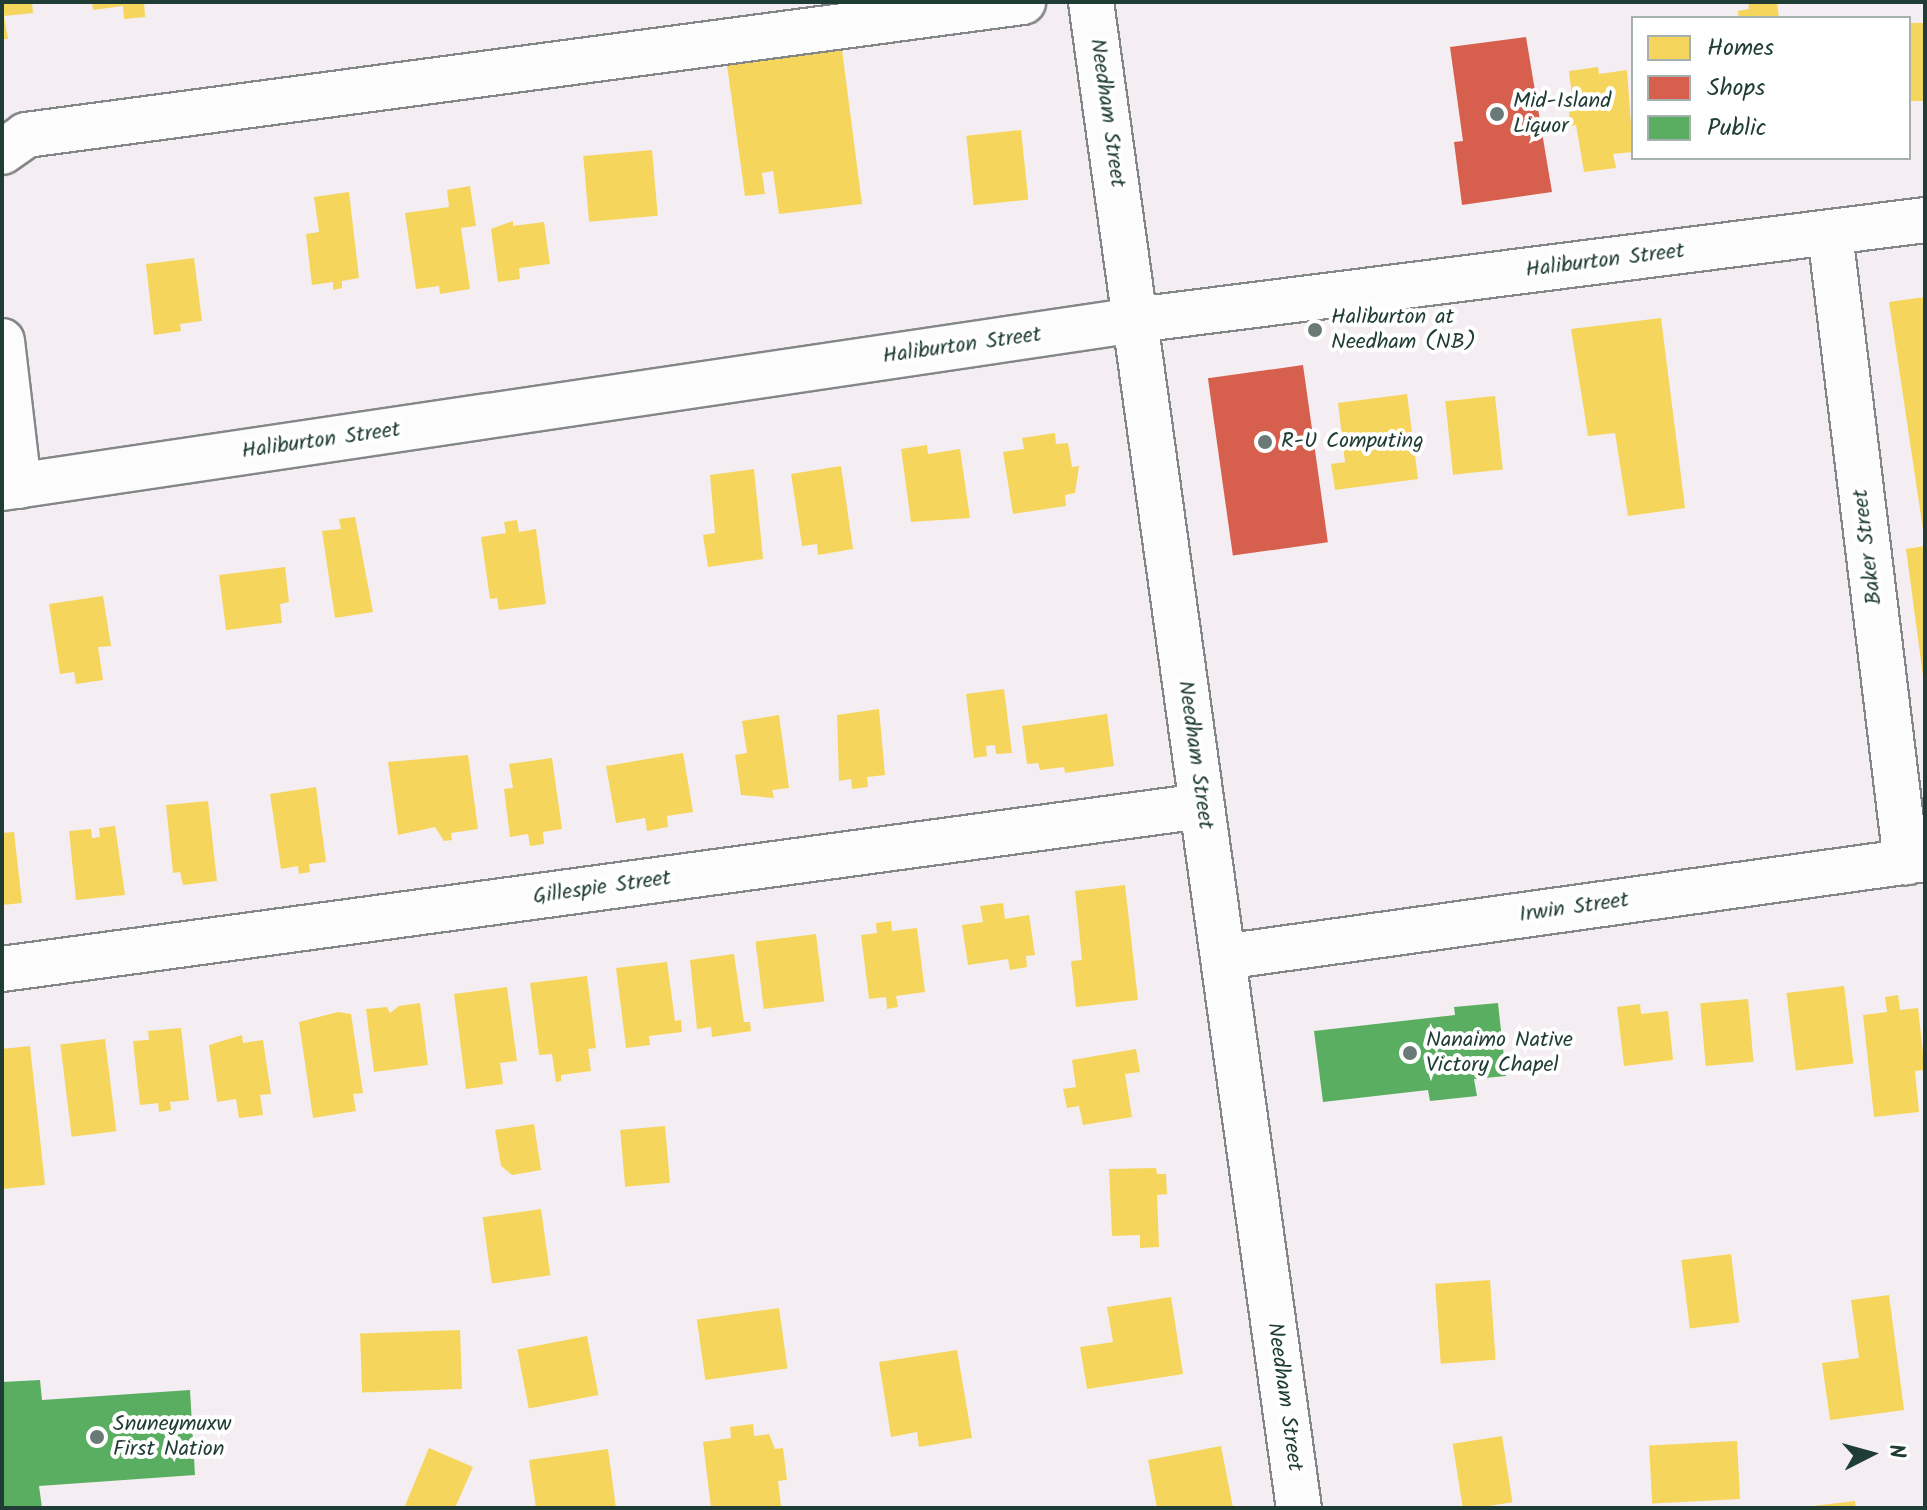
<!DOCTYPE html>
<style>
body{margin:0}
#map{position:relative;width:1927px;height:1510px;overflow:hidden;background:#f4eef3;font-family:Kalam,sans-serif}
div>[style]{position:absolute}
.homes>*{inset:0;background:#f6d55c;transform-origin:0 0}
.shops>*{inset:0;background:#d6604d;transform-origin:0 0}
.public>*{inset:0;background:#5aae61}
.roads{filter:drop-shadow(2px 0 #848788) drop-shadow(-2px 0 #848788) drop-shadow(0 2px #848788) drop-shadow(0 -2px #848788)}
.minor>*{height:44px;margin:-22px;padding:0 22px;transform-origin:22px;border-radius:22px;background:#fdfcfd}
.dots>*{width:22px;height:22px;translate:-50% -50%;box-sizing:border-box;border:4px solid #fff;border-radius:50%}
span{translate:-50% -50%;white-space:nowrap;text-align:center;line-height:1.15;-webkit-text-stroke:8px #fff;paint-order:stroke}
.poi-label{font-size:22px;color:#1f3d34}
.left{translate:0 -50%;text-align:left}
.street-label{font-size:22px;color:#1f3d34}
.frame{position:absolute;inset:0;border:4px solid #1f3d34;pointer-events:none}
.legend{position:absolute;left:1631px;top:16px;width:280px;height:144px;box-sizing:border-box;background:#fff;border:2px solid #a5b1ae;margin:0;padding:10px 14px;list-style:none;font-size:24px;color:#1f3d34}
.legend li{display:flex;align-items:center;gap:16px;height:40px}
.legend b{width:40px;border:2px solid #a5b1ae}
.north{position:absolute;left:1831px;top:1414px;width:80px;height:80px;-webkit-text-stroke:6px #fff;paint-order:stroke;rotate:84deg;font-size:22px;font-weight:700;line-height:32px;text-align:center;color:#1f3d34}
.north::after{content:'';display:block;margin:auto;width:28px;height:36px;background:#1f3d34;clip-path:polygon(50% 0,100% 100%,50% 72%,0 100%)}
</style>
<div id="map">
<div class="homes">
<div style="clip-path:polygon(2px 2px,32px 2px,33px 13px,4px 16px,8px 39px,2px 39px)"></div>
<div style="clip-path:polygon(92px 2px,144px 2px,145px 17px,124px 19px,123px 6px,93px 10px)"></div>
<div style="clip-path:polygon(1748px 2px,1777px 2px,1779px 18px,1739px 18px,1738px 11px,1749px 9px)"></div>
<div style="left:1925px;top:23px;width:78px;height:16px;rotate:90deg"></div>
<div style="clip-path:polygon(842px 50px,862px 204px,779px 214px,773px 171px,762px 173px,765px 194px,745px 196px,727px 65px)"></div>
<div style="clip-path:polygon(1598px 67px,1599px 74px,1627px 70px,1633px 152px,1613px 154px,1616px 168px,1584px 172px,1576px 125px,1570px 126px,1569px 112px,1574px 111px,1569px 71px)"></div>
<div style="left:1021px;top:130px;width:70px;height:55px;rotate:84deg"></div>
<div style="left:652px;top:150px;width:66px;height:69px;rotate:85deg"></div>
<div style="clip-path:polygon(470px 186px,476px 226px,461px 228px,470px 289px,440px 294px,439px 286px,416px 289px,405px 213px,449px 207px,447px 190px)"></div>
<div style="clip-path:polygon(349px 192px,359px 278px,342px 281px,342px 288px,333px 290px,333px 282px,312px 285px,306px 234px,319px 232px,314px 197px)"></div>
<div style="clip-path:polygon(513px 221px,513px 226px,544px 222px,550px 264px,519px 268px,520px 279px,498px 282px,491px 229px)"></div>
<div style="clip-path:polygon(194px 258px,202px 321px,180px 324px,181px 331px,154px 335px,146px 264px)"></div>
<div style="clip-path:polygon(1925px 297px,1925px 536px,1924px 536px,1889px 302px)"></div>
<div style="clip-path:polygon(1661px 318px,1685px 508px,1628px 516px,1615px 433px,1588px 436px,1571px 329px)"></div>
<div style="clip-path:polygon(1407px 394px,1418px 479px,1335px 490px,1331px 464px,1345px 462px,1338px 403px)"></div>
<div style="left:1495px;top:396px;width:74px;height:50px;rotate:84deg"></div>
<div style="clip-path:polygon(1055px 433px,1056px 444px,1068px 443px,1072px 467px,1079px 466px,1075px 493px,1065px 495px,1066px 506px,1013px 514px,1003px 452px,1024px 449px,1022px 438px)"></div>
<div style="clip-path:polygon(927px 445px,928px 454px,960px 449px,970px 518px,911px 522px,901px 449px)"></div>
<div style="clip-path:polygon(841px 466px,853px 549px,818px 555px,817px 544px,802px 546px,791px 474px)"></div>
<div style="clip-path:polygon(754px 469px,763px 559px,708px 567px,703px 535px,715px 533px,710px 475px)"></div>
<div style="clip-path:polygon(355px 517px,373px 612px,335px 618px,322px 531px,341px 529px,339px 519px)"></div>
<div style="clip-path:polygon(517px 520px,519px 532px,536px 529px,546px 604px,499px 610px,497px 598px,490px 599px,481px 537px,506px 533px,504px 522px)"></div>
<div style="clip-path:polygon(1925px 546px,1925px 675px,1923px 676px,1906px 549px)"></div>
<div style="clip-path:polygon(285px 567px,289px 602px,280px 604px,282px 623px,226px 630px,219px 575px)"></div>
<div style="clip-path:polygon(103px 596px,111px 646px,98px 647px,103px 680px,76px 684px,74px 672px,60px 674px,49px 604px)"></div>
<div style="clip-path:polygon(1004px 689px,1012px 753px,996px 754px,995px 745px,986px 746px,987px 756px,974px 758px,966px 694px)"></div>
<div style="clip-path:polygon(879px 709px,885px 775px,867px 777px,868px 787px,852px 789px,851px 779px,839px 781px,837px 715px)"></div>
<div style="clip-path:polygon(1107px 714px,1114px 766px,1065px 773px,1064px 767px,1040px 770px,1038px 763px,1027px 764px,1022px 726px)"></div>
<div style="clip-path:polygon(779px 715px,789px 788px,772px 790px,774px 798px,741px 795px,735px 755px,747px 753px,742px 721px)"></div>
<div style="clip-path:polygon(683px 753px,693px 812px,667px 816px,668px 827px,647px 831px,645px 818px,616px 823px,606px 766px)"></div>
<div style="clip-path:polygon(468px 755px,478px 829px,451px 833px,452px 840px,444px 841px,435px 827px,398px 835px,388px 762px)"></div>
<div style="clip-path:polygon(552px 758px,562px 829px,543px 832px,544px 844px,530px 846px,528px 834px,510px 837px,504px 789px,513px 788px,509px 764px)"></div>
<div style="clip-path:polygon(316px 787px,326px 862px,309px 864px,310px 872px,299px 874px,298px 866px,281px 869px,270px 794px)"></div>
<div style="clip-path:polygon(208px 801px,217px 881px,183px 885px,180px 872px,173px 873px,166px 805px)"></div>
<div style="clip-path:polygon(115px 826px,125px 895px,76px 900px,69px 831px,91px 829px,92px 838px,100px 837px,99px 828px)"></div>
<div style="clip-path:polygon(14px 832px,22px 903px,2px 905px,2px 833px)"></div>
<div style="clip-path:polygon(1125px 885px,1138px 1000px,1076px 1007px,1071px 961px,1082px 960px,1075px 891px)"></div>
<div style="clip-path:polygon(1003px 903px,1005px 919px,1029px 915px,1035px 955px,1026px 956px,1027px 967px,1010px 970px,1008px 959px,968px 965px,962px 925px,983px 922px,980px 906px)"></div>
<div style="clip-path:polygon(891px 921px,892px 931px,917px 928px,925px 992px,896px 996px,898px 1007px,887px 1009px,886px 997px,869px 999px,861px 935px,877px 933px,876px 923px)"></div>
<div style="left:816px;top:934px;width:68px;height:61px;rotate:83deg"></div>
<div style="clip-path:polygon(734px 954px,744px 1022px,750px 1022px,751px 1031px,712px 1037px,711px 1027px,697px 1029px,690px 960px)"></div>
<div style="clip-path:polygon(667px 962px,675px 1021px,681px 1020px,682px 1032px,649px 1036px,650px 1045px,626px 1048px,616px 968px)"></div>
<div style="clip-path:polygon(587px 976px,596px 1048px,588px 1049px,591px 1071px,561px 1075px,561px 1081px,556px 1082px,552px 1054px,539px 1055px,530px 983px)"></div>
<div style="left:1844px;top:986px;width:78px;height:58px;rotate:83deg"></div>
<div style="clip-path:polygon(507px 987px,517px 1061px,500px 1063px,503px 1084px,466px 1089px,454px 994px)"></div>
<div style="clip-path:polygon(1898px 995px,1900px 1010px,1918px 1008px,1925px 1070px,1915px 1071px,1919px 1112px,1874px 1117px,1863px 1015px,1887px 1012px,1885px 997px)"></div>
<div style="left:1748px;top:999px;width:63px;height:48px;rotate:85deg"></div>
<div style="clip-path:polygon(420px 1003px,428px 1065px,374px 1072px,366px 1009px,387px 1007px,390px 1013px,399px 1006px)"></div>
<div style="clip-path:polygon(1640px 1004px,1641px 1014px,1668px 1011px,1673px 1060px,1624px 1066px,1617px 1007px)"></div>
<div style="clip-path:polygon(338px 1012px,351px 1014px,363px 1093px,353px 1094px,356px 1111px,313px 1118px,299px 1022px)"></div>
<div style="clip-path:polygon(181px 1028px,189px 1100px,170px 1102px,171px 1110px,159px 1112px,158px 1103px,140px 1105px,133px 1041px,149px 1040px,148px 1031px)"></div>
<div style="clip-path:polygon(242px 1035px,243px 1043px,263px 1040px,271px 1094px,260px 1095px,263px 1115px,239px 1118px,236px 1099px,217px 1102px,209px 1045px)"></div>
<div style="left:105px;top:1039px;width:93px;height:45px;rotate:83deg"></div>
<div style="clip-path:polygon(30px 1046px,45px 1185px,2px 1189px,2px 1049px)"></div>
<div style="clip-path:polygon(1136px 1049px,1140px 1072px,1125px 1074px,1132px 1117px,1083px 1125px,1079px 1106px,1067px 1108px,1063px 1089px,1076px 1087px,1072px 1060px)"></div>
<div style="clip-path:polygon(534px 1124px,541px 1170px,512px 1175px,501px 1166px,495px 1130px)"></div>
<div style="left:665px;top:1126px;width:57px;height:45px;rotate:85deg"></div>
<div style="clip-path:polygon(1156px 1168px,1157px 1174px,1166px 1174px,1167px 1194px,1157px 1195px,1159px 1247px,1140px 1248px,1140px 1235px,1112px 1236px,1109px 1169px)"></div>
<div style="left:541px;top:1209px;width:67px;height:59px;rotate:82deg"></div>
<div style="left:1731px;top:1254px;width:69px;height:50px;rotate:83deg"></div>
<div style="left:1490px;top:1280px;width:80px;height:55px;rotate:86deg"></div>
<div style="clip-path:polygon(1889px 1295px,1904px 1410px,1830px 1420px,1822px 1363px,1859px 1358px,1851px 1300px)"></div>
<div style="clip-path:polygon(1171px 1297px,1183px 1374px,1087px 1389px,1080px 1347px,1113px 1342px,1107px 1307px)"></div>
<div style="left:779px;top:1308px;width:61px;height:83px;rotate:82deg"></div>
<div style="left:460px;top:1330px;width:59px;height:100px;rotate:88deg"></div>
<div style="left:587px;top:1336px;width:60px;height:71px;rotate:79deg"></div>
<div style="clip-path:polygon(957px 1350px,972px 1438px,919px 1447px,917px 1432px,891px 1437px,879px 1362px)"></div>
<div style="clip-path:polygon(753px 1424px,754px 1436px,769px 1434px,775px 1449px,783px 1448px,787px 1480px,778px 1481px,781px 1506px,711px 1508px,703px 1442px,731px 1438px,730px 1427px)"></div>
<div style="left:1502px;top:1436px;width:67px;height:50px;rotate:81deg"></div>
<div style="left:1737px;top:1441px;width:58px;height:88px;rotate:87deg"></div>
<div style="clip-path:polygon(1221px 1446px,1233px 1508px,1157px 1508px,1148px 1460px)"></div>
<div style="clip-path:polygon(429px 1448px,473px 1467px,455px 1508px,404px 1508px)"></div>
<div style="clip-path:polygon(608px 1449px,616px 1508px,536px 1508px,529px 1460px)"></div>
<div style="clip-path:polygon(1855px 1501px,1856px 1508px,1813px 1508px,1813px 1506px)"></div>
</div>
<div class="shops">
<div style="clip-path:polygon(1526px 37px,1552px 192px,1462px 205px,1454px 142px,1463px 141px,1450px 47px)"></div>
<div style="left:1303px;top:365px;width:179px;height:96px;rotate:82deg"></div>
</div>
<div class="public">
<div style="clip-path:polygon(1498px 1003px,1506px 1076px,1474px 1079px,1477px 1096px,1430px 1101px,1428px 1090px,1323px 1102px,1314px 1031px,1455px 1015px,1454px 1007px)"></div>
<div style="clip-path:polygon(40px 1380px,42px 1400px,190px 1390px,195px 1475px,39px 1486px,42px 1508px,2px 1508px,2px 1382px)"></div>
</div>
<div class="roads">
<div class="minor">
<div style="left:1091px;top:2px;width:1520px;rotate:82.14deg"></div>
<div style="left:2px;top:152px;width:29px;rotate:-35deg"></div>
<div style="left:26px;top:135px;width:1006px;rotate:-7.6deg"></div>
<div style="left:1830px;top:233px;width:634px;rotate:83.11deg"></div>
<div style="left:2px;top:341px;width:146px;rotate:83.3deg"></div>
<div style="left:2px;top:488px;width:1146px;rotate:-8.43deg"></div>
<div style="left:1136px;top:320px;width:795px;rotate:-7.22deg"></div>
<div style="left:1223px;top:957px;width:709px;rotate:-7.95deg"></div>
<div style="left:2px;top:969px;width:1211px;rotate:-7.74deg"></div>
</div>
</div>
<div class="dots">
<div style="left:1497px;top:114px;background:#6a7b77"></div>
<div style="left:1315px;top:330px;background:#6a7b77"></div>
<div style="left:1265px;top:442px;background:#6a7b77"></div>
<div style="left:1410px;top:1053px;background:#6a7b77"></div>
<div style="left:97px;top:1437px;background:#6a7b77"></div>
</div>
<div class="poi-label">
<span class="left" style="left:1513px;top:114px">Mid-Island<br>Liquor</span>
<span class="left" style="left:1331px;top:330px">Haliburton at<br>Needham (NB)</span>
<span class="left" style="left:1281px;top:442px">R-U Computing</span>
<span class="left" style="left:1426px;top:1053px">Nanaimo Native<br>Victory Chapel</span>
<span class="left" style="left:113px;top:1437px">Snuneymuxw<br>First Nation</span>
</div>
<div class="street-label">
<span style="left:1107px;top:113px;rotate:82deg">Needham Street</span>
<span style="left:1605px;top:261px;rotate:-7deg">Haliburton Street</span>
<span style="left:962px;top:346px;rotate:-8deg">Haliburton Street</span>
<span style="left:321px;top:441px;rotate:-8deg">Haliburton Street</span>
<span style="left:1868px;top:547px;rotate:-97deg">Baker Street</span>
<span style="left:1195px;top:755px;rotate:82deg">Needham Street</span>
<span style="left:602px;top:888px;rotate:-8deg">Gillespie Street</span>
<span style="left:1574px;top:908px;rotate:-8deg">Irwin Street</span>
<span style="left:1284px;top:1397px;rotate:82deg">Needham Street</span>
</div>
<div class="frame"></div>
<ul class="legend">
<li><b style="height:22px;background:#f6d55c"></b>Homes</li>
<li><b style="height:22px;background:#d6604d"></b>Shops</li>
<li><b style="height:22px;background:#5aae61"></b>Public</li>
</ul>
<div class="north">N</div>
</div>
